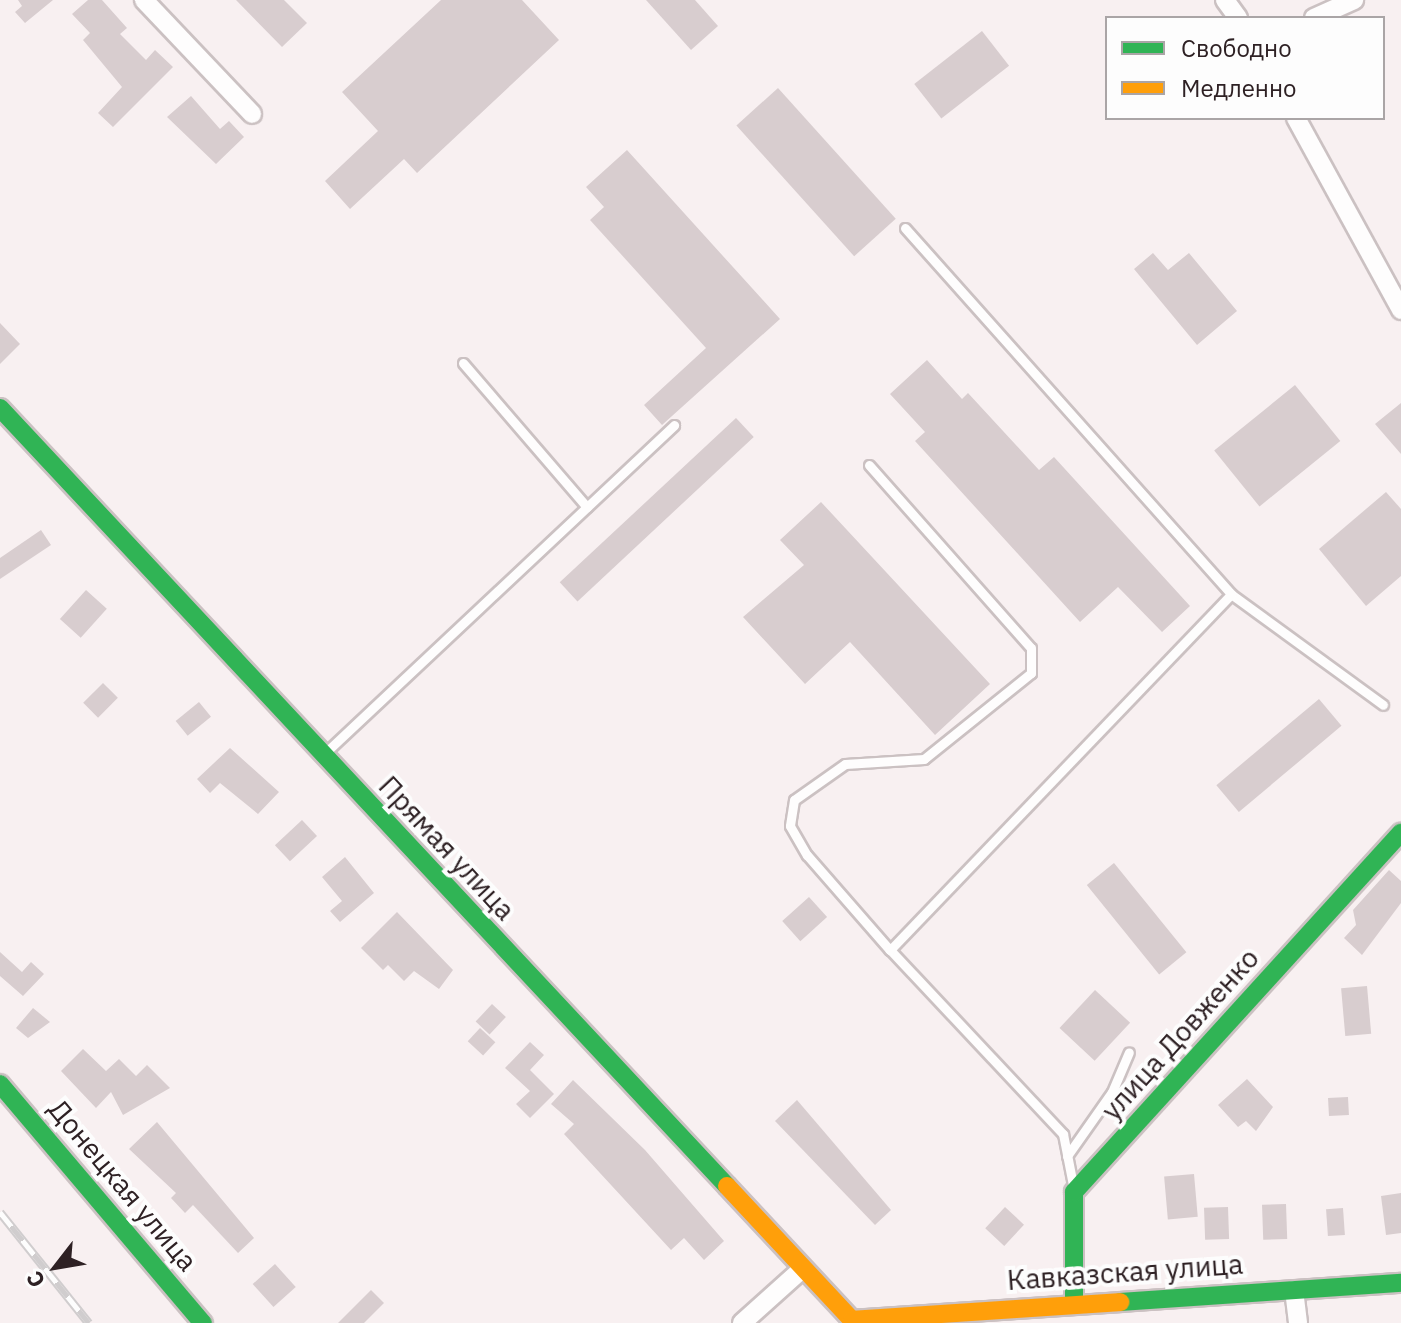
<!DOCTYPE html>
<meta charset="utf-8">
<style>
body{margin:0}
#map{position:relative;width:1401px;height:1323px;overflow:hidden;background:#f8f0f1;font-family:"IBM Plex Sans",sans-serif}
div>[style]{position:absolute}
.building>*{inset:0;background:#d8cdcf;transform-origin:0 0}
.roads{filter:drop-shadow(2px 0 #cbc1c2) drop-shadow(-2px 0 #cbc1c2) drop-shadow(0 2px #cbc1c2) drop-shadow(0 -2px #cbc1c2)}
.lane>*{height:9px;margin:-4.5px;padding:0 4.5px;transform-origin:4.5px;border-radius:4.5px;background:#fefdfd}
.street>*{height:18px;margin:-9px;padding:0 9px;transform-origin:9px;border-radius:9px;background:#fefdfd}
.fast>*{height:18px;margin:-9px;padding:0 9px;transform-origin:9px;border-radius:9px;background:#30b455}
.slow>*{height:18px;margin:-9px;padding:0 9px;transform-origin:9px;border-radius:9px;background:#ff9f0a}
.rail>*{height:9px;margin-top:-4.5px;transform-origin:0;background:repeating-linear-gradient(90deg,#fdfdfd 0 18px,#d0cdce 0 36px);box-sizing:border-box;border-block:2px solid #d0cdce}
span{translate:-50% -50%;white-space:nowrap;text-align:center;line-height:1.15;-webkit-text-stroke:8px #fdfdfd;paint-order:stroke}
.street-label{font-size:28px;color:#2e2124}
.legend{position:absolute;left:1105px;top:16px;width:280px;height:104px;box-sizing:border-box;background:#fdfdfd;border:2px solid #aaa5a6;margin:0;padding:10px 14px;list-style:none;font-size:24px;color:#2e2124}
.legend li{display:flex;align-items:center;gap:16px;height:40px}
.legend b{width:40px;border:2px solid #aaa5a6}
.north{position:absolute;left:16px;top:1227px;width:80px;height:80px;-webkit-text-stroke:6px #fdfdfd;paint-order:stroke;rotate:239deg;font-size:22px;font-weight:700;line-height:32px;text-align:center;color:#2e2124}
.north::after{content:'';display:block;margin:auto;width:28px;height:36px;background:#2e2124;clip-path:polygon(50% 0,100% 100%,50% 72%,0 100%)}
</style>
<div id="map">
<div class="building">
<div style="clip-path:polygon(18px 0,53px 0,25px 23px,15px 12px,22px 6px)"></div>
<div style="clip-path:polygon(88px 0,102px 0,127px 28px,120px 34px,146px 60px,155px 50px,173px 67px,113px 127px,98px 113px,122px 87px,83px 40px,90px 33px,72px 14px)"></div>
<div style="clip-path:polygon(236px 0,284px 0,307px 23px,282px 47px)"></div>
<div style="clip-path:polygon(441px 0,522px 0,559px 40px,417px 173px,404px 159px,350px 209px,325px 181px,378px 131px,342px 92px)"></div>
<div style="clip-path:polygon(646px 0,695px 0,718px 26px,691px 50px)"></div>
<div style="left:982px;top:31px;width:44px;height:86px;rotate:52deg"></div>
<div style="left:778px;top:88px;width:176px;height:56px;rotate:48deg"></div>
<div style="clip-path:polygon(191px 96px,220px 129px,229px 121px,244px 137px,216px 164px,167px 117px)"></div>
<div style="clip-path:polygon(627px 150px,780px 319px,662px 425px,644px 405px,706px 348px,590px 220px,604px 207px,586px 187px)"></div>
<div style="clip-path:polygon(1153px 253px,1168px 270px,1189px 253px,1237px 311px,1197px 345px,1134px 269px)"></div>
<div style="clip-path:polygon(0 323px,20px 344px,0 364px)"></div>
<div style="clip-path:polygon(927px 360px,962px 399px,968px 393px,1039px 470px,1054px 457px,1190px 606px,1162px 632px,1118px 587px,1080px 622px,915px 441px,925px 432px,890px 394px)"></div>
<div style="left:1295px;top:385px;width:72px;height:104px;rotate:51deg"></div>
<div style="clip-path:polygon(1401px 403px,1401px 454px,1375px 424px)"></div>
<div style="left:736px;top:418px;width:26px;height:241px;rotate:47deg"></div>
<div style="clip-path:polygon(1386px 492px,1401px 509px,1401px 576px,1366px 606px,1319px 549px)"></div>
<div style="clip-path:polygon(821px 502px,990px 684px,935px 735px,850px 642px,805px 684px,743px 617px,804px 565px,780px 540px)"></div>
<div style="clip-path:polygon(41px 530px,51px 545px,0 579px,0 558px)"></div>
<div style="left:86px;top:590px;width:28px;height:39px;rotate:42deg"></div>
<div style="left:103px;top:683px;width:21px;height:28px;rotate:45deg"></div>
<div style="left:1319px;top:699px;width:35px;height:134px;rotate:50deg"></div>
<div style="left:199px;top:702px;width:19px;height:30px;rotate:51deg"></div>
<div style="clip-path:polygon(230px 748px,279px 792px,258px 814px,220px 783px,210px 793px,197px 779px)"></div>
<div style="left:302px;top:820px;width:22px;height:37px;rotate:47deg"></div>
<div style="clip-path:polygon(345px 857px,374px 893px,340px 922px,330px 911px,342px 901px,322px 877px)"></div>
<div style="left:1114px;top:863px;width:115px;height:35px;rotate:51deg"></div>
<div style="clip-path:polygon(1389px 870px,1401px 881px,1401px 903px,1362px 955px,1344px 938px,1356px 925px,1353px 910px)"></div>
<div style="left:809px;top:897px;width:27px;height:36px;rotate:48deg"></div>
<div style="clip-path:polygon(397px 912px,453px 970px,439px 989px,414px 971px,404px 981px,388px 965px,383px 970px,361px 948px)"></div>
<div style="clip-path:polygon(0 952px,22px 972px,31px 962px,44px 974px,23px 996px,0 976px)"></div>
<div style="left:1367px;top:986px;width:48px;height:26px;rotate:85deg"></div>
<div style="left:1095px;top:990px;width:48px;height:52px;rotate:43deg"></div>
<div style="left:492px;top:1004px;width:19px;height:24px;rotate:43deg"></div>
<div style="clip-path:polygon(33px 1008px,50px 1022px,28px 1038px,16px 1028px)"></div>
<div style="left:480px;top:1028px;width:21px;height:18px;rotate:43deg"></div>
<div style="clip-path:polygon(530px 1042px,544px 1055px,530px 1070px,554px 1094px,530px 1118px,516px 1104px,530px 1091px,505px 1068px)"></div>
<div style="clip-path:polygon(83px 1049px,106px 1071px,119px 1059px,136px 1076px,147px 1065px,170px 1088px,123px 1115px,111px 1092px,96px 1108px,61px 1071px)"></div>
<div style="clip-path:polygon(1247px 1079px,1273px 1107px,1256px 1131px,1246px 1121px,1238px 1127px,1218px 1105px)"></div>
<div style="clip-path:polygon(573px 1080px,645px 1150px,724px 1241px,704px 1260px,684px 1238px,671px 1250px,564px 1134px,574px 1124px,551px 1104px)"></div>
<div style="left:1348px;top:1097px;width:18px;height:20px;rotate:87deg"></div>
<div style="clip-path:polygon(797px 1100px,891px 1210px,875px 1225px,775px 1121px)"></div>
<div style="clip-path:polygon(157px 1122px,254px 1238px,238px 1253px,193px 1205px,185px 1213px,171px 1198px,176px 1193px,129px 1149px)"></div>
<div style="left:1194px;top:1174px;width:43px;height:30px;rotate:85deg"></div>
<div style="clip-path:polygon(1401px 1193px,1401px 1233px,1386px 1235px,1381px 1196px)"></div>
<div style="left:1286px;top:1204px;width:35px;height:24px;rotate:88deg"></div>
<div style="left:1005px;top:1207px;width:26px;height:29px;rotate:43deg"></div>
<div style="left:1228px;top:1207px;width:32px;height:24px;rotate:88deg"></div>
<div style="left:1343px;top:1208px;width:27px;height:17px;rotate:86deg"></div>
<div style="left:275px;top:1264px;width:31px;height:30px;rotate:48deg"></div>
<div style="clip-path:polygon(371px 1290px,384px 1303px,364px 1323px,338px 1323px)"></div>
</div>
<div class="roads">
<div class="lane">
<div style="left:905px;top:228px;width:490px;rotate:48.3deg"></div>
<div style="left:1231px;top:594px;width:188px;rotate:36.1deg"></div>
<div style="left:463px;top:363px;width:190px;rotate:49.3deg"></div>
<div style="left:869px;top:465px;width:244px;rotate:48.5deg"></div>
<div style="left:1031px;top:648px;width:25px;rotate:90deg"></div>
<div style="left:1031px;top:673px;width:137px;rotate:141.2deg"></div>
<div style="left:924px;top:759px;width:79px;rotate:176.4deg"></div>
<div style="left:845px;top:764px;width:62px;rotate:144.8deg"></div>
<div style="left:794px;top:800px;width:26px;rotate:99deg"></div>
<div style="left:790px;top:826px;width:34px;rotate:60deg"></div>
<div style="left:807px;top:855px;width:126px;rotate:48.9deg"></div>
<div style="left:325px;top:753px;width:479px;rotate:-43.2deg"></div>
<div style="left:1067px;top:1156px;width:78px;rotate:-54.9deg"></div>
<div style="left:1112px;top:1092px;width:43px;rotate:-67deg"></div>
<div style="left:1073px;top:1185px;width:52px;rotate:-101.1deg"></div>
<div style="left:1063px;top:1134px;width:253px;rotate:-133.2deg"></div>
<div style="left:890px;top:950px;width:493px;rotate:-46.2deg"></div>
</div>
<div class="street">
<div style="left:144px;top:0;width:157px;rotate:46.5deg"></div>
<div style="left:1225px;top:0;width:22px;rotate:54deg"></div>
<div style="left:1314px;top:18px;width:44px;rotate:-24.2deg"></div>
<div style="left:1296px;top:118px;width:219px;rotate:61.3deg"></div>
<div style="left:1294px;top:1290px;width:33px;rotate:83deg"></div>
<div style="left:742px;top:1323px;width:79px;rotate:-41.9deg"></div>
</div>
<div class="fast">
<div style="left:0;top:408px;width:1065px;rotate:46.94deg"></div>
<div style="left:0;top:1084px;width:314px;rotate:49.7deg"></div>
<div style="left:1120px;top:1302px;width:282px;rotate:-3.9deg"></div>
<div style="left:1074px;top:1303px;width:111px;rotate:-90deg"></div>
<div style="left:1074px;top:1192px;width:486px;rotate:-47.7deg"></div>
</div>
<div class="slow">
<div style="left:727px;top:1186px;width:183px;rotate:47deg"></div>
<div style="left:852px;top:1320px;width:269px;rotate:-3.8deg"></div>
</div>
</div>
<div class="rail">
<div style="left:0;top:1212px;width:142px;rotate:51.3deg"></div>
</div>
<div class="street-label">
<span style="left:447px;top:848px;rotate:47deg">Прямая улица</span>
<span style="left:1180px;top:1034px;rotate:-48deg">улица Довженко</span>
<span style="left:123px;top:1185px;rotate:50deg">Донецкая улица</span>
<span style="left:1125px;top:1272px;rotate:-4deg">Кавказская улица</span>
</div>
<ul class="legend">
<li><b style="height:10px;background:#30b455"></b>Свободно</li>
<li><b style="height:10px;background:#ff9f0a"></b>Медленно</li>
</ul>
<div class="north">С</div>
</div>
